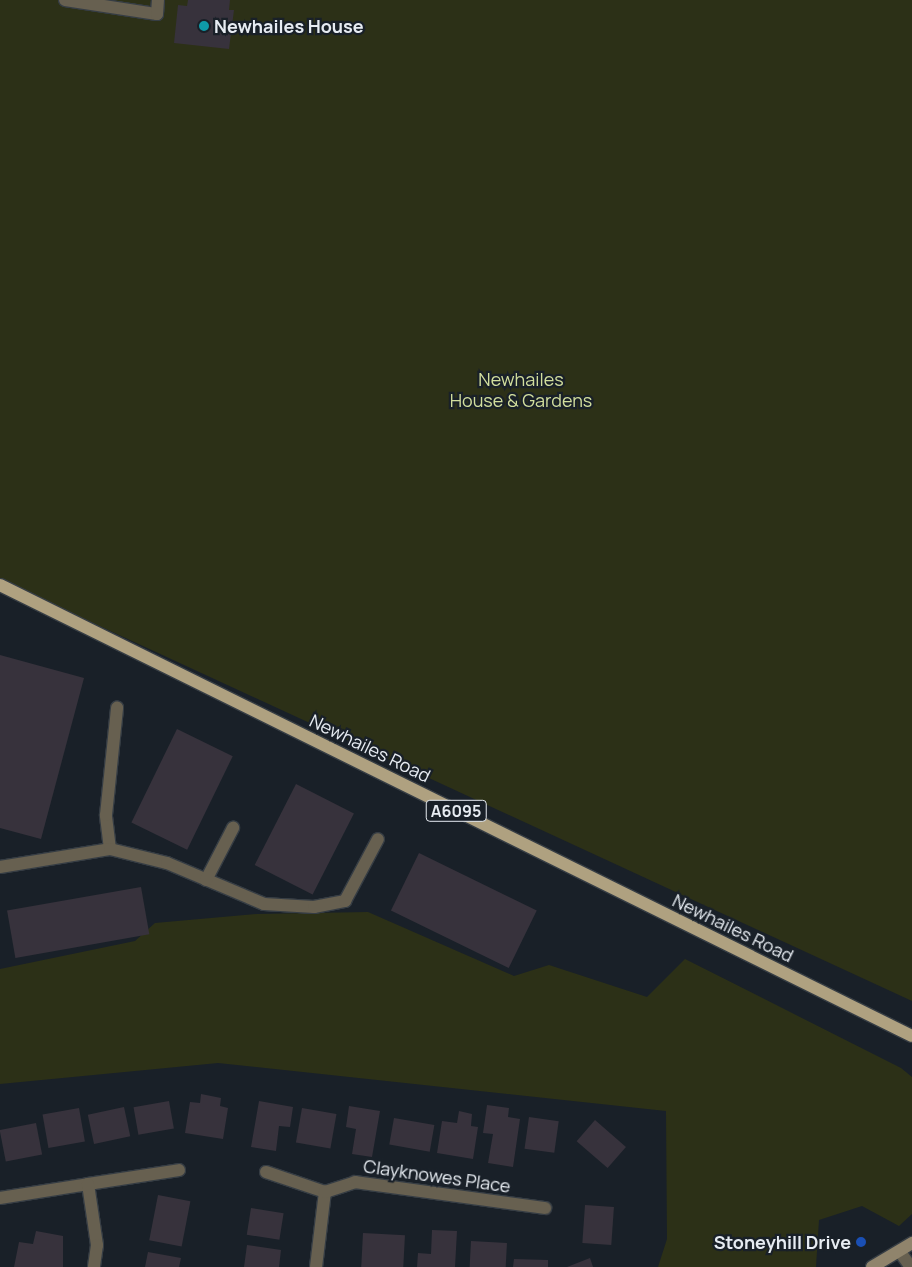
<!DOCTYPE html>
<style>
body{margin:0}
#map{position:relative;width:912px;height:1267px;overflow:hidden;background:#192028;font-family:Manrope,sans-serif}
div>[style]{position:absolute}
.green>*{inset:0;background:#2c3017}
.building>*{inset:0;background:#37323c;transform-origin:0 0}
.roads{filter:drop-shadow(1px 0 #363d44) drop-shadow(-1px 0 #363d44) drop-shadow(0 1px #363d44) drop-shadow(0 -1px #363d44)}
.lane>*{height:12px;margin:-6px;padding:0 6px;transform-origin:6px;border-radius:6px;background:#676050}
.street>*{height:12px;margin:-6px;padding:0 6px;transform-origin:6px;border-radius:6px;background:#676050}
.secondary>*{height:12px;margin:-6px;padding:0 6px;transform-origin:6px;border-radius:6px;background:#90846c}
.primary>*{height:12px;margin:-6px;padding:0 6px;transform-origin:6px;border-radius:6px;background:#afa180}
.dots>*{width:14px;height:14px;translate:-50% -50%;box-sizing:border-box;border:2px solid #192028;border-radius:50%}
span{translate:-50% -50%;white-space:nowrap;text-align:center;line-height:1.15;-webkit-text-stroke:4.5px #192028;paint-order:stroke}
.shield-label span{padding:1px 4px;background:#192028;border:1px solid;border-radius:4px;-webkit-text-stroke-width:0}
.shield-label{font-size:16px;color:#e7ecf2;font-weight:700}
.poi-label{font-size:18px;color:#e7ecf2;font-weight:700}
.left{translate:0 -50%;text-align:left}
.right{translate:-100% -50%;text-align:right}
.park-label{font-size:18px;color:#d2de9d}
.street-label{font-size:18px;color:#e7ecf2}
</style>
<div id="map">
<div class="green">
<div style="clip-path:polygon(0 0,912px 0,912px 1001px,0 580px)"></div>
<div style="clip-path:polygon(368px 912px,514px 976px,549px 965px,647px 997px,685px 959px,901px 1068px,912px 1077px,912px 1214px,899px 1226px,862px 1206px,819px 1220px,816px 1267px,658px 1267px,667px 1239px,666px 1111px,218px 1063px,0 1084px,0 969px,135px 941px,155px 923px,257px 914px)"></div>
</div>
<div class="building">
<div style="clip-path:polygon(188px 0,230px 0,229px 10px,234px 10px,229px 49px,174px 43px,178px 5px,187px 6px)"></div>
<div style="clip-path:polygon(0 655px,84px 678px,41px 839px,0 828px)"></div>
<div style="left:177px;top:729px;width:62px;height:104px;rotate:26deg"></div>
<div style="left:296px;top:784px;width:65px;height:91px;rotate:27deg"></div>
<div style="left:419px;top:853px;width:131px;height:64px;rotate:26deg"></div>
<div style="left:141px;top:887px;width:48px;height:136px;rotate:80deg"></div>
<div style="clip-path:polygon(201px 1094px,221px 1098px,220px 1106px,228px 1108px,223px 1139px,185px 1133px,190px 1102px,200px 1103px)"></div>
<div style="left:169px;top:1101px;width:28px;height:36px;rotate:80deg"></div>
<div style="clip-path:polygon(259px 1101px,293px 1107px,290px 1127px,279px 1126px,276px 1151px,251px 1147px)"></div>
<div style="clip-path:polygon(487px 1105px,509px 1108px,508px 1117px,520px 1119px,513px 1167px,488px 1163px,493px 1134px,483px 1133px)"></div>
<div style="clip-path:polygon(349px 1106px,380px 1111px,372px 1157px,352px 1154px,356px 1129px,346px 1127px)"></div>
<div style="left:124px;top:1107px;width:30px;height:37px;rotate:78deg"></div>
<div style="left:79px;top:1108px;width:34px;height:37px;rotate:80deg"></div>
<div style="left:302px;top:1108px;width:35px;height:35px;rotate:10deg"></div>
<div style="clip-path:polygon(459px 1111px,472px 1114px,471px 1126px,478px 1127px,473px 1159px,437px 1153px,442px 1121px,457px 1123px)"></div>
<div style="left:529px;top:1117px;width:30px;height:32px;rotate:8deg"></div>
<div style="left:394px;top:1118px;width:41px;height:27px;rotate:10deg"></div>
<div style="left:595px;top:1120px;width:41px;height:28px;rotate:41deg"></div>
<div style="left:36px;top:1123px;width:32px;height:37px;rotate:79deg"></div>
<div style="left:158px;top:1195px;width:33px;height:46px;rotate:11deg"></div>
<div style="left:585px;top:1205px;width:29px;height:38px;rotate:4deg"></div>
<div style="left:251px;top:1208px;width:33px;height:27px;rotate:9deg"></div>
<div style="clip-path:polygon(432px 1230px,457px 1231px,455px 1267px,417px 1267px,418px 1253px,431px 1254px)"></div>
<div style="clip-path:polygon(36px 1231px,63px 1236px,63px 1267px,14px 1267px,19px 1242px,33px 1244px)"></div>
<div style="left:363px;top:1233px;width:42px;height:34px;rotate:3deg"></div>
<div style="left:471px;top:1241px;width:36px;height:26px;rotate:3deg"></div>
<div style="clip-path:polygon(247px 1245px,281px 1250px,279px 1267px,244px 1267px)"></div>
<div style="clip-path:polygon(148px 1252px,181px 1258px,179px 1267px,145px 1267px)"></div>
<div style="clip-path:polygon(590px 1258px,593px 1267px,567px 1267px)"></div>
<div style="clip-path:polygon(514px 1259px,548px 1260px,548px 1267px,513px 1267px)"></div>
</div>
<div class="roads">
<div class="lane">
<div style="left:65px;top:0;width:93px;rotate:8.7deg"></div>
<div style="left:157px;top:14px;width:14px;rotate:-86deg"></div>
<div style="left:110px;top:849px;width:34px;rotate:-97deg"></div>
<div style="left:106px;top:815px;width:108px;rotate:-84.1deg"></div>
<div style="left:0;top:867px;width:111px;rotate:-9.3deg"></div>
<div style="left:110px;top:849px;width:59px;rotate:13.8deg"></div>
<div style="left:167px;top:863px;width:105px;rotate:22.9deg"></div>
<div style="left:264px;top:904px;width:50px;rotate:3.4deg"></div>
<div style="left:314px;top:907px;width:32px;rotate:-11deg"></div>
<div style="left:345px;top:901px;width:70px;rotate:-62deg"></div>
<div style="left:206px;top:880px;width:59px;rotate:-62.6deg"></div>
</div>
<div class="street">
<div style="left:266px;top:1172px;width:62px;rotate:18.7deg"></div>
<div style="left:88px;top:1184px;width:92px;rotate:-8.7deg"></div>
<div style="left:0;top:1198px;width:89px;rotate:-9deg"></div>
<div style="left:88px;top:1184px;width:62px;rotate:81.6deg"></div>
<div style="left:97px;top:1245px;width:22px;rotate:98deg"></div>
<div style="left:900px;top:1252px;width:19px;rotate:54deg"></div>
<div style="left:316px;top:1267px;width:76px;rotate:-83.2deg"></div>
<div style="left:325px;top:1192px;width:32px;rotate:-18deg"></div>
<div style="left:355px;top:1182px;width:192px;rotate:7.8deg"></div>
</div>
<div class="secondary">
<div style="left:872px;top:1267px;width:47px;rotate:-31deg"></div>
</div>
<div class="primary">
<div style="left:0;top:585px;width:1017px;rotate:26.31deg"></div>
</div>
</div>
<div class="dots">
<div style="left:204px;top:26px;background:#0f9aa8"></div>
<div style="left:861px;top:1242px;background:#1a4fb4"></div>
</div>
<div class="shield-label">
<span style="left:456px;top:811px">A6095</span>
</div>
<div class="poi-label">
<span class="left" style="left:214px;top:26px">Newhailes House</span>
<span class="right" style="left:851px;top:1242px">Stoneyhill Drive</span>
</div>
<div class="park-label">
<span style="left:521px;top:390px">Newhailes<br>House &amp; Gardens</span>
</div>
<div class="street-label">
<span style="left:370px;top:748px;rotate:26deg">Newhailes Road</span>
<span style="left:733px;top:928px;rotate:26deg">Newhailes Road</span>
<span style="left:437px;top:1176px;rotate:8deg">Clayknowes Place</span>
</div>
</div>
